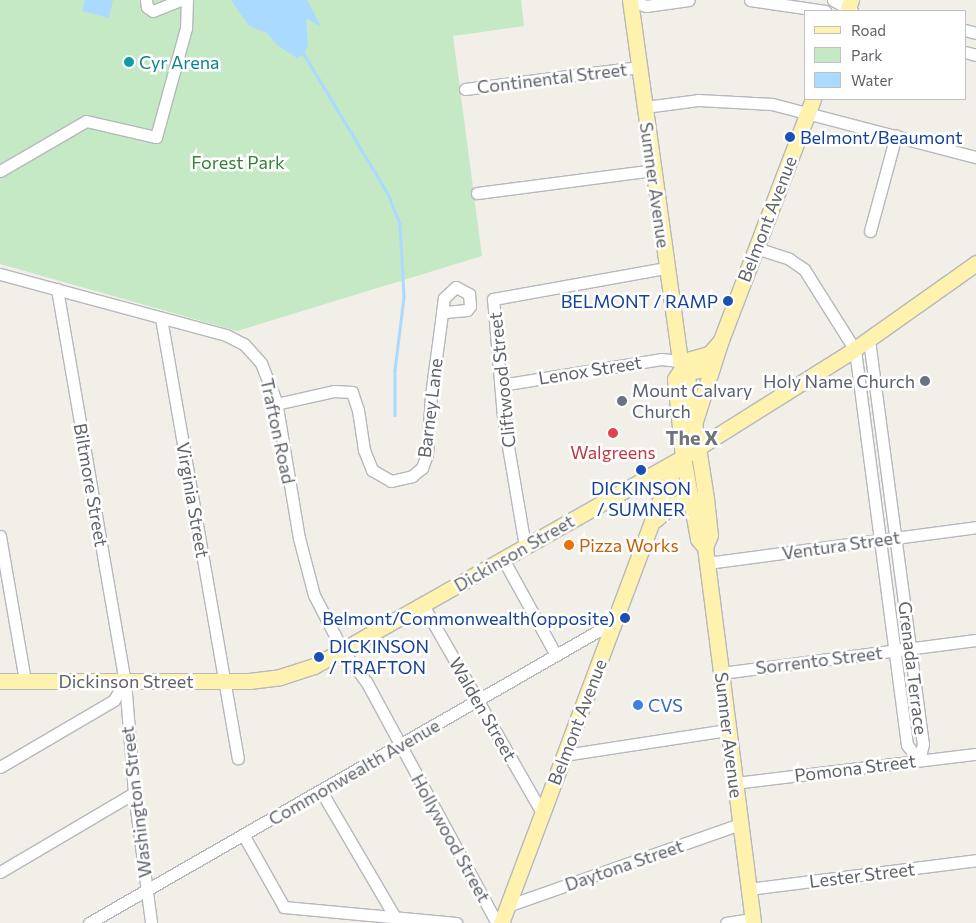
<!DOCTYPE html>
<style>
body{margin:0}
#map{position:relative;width:976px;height:923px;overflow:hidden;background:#f1efe8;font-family:Commissioner,sans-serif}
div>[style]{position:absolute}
.green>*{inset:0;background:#c5e8c5}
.water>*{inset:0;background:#aadaff}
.stream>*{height:2.5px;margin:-1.25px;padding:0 1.25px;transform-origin:1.25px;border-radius:1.25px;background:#aadaff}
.roads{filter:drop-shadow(1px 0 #b5b8bc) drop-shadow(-1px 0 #b5b8bc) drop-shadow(0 1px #b5b8bc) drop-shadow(0 -1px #b5b8bc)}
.minor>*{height:11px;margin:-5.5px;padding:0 5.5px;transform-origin:5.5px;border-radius:5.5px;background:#fff}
.major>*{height:15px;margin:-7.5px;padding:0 7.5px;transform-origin:7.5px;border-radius:7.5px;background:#fff2af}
.dots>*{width:14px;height:14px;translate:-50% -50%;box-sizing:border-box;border:2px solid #fff;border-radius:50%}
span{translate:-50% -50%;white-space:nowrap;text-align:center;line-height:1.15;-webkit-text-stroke:5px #fff;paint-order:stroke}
.culture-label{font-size:18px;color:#0d838f}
.left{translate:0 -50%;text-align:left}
.street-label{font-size:18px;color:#5f6368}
.transit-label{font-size:18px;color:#164399}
.right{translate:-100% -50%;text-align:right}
.park-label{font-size:18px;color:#348238}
.worship-label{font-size:18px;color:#5b616d}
.health-label{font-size:18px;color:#be3a42}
.food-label{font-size:18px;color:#c56008}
.shop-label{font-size:18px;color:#366cbe}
.quarter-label{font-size:20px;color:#70757a;font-weight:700}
.legend{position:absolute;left:804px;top:10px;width:162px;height:90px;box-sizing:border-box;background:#fff;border:1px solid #bfc1c3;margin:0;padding:6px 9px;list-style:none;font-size:15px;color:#5f6368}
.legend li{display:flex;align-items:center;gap:10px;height:25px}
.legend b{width:25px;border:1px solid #bfc1c3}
</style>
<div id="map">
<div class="green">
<div style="clip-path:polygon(0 0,521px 0,524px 26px,453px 36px,482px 256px,237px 331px,0 264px)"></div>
</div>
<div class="water">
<div style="clip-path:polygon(85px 0,113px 0,109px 18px,82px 11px)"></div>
<div style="clip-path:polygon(231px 0,307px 0,321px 27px,306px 18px,308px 45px,304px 54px,297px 58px,277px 45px,267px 33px,249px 26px)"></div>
</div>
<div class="stream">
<div style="left:304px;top:54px;width:163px;rotate:59deg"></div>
<div style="left:388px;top:194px;width:31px;rotate:68deg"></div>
<div style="left:400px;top:223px;width:74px;rotate:86.9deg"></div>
<div style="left:404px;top:297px;width:74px;rotate:97deg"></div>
<div style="left:395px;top:370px;width:45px;rotate:90deg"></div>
</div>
<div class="roads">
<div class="minor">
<div style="left:146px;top:0;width:7px;rotate:82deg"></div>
<div style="left:147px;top:7px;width:7px;rotate:34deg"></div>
<div style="left:153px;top:11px;width:29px;rotate:-22deg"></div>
<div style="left:750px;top:0;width:76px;rotate:8.3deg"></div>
<div style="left:833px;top:0;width:22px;rotate:30deg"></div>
<div style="left:630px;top:1px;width:17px;rotate:17deg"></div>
<div style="left:646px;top:6px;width:43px;rotate:-7.9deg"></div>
<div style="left:965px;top:30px;width:11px;rotate:15deg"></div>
<div style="left:965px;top:52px;width:11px;rotate:15deg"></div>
<div style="left:465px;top:89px;width:176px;rotate:-7.2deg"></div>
<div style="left:645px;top:107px;width:53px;rotate:-7.5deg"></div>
<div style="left:698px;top:100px;width:74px;rotate:3.1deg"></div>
<div style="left:772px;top:104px;width:211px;rotate:14.6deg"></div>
<div style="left:0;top:171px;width:99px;rotate:-30.2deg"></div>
<div style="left:86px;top:121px;width:72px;rotate:12.9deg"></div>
<div style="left:156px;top:137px;width:113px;rotate:-74.6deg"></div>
<div style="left:186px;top:28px;width:28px;rotate:-88deg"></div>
<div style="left:477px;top:193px;width:178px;rotate:-7.4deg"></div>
<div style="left:870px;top:231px;width:99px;rotate:-74.8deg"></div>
<div style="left:756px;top:248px;width:35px;rotate:18deg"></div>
<div style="left:789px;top:259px;width:18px;rotate:34deg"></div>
<div style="left:804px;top:269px;width:96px;rotate:57.8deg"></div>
<div style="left:855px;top:350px;width:398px;rotate:82.5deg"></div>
<div style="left:907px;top:745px;width:19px;rotate:51deg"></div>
<div style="left:0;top:274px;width:234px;rotate:15.1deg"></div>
<div style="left:226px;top:335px;width:20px;rotate:27deg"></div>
<div style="left:244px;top:344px;width:25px;rotate:48deg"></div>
<div style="left:261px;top:363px;width:41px;rotate:68.5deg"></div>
<div style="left:276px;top:401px;width:139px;rotate:80.5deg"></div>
<div style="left:299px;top:538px;width:59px;rotate:75.3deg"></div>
<div style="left:314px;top:595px;width:63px;rotate:62.6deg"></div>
<div style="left:343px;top:651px;width:40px;rotate:53deg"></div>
<div style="left:367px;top:683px;width:273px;rotate:61.6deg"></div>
<div style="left:57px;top:289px;width:398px;rotate:80.2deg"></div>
<div style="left:125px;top:681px;width:112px;rotate:85.4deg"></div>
<div style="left:134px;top:793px;width:131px;rotate:82.5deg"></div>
<div style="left:161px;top:318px;width:447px;rotate:80.1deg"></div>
<div style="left:869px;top:340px;width:408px;rotate:82.4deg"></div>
<div style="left:923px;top:744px;width:16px;rotate:104deg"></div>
<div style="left:501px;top:385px;width:162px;rotate:-9.2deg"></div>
<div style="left:661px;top:359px;width:19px;rotate:6deg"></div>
<div style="left:276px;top:404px;width:59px;rotate:-12.6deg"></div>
<div style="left:334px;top:391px;width:18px;rotate:3deg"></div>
<div style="left:352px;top:392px;width:19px;rotate:72deg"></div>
<div style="left:358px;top:410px;width:40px;rotate:81.5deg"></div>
<div style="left:364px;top:450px;width:22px;rotate:68deg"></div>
<div style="left:372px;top:470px;width:22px;rotate:30deg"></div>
<div style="left:391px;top:481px;width:22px;rotate:-13deg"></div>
<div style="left:412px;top:476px;width:13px;rotate:-39deg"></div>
<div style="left:422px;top:468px;width:15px;rotate:-70deg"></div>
<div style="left:427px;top:454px;width:59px;rotate:-86.1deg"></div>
<div style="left:431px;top:395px;width:75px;rotate:-82.3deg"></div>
<div style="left:441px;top:321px;width:23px;rotate:-83deg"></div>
<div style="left:444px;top:298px;width:16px;rotate:-43deg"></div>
<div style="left:456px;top:287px;width:15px;rotate:28deg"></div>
<div style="left:469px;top:294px;width:12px;rotate:85deg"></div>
<div style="left:470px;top:306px;width:5px;rotate:127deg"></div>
<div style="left:467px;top:310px;width:25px;rotate:175deg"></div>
<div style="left:0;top:536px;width:147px;rotate:80.2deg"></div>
<div style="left:525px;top:546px;width:131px;rotate:-99.7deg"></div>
<div style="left:503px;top:417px;width:118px;rotate:-94.8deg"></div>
<div style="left:493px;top:299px;width:176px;rotate:-10.2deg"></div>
<div style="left:503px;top:559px;width:110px;rotate:61.1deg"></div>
<div style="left:707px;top:563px;width:271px;rotate:-7.6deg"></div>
<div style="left:423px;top:605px;width:240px;rotate:60.2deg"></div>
<div style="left:721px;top:673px;width:257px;rotate:-7.4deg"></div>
<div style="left:564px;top:755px;width:166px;rotate:-8.7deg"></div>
<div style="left:0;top:767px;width:132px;rotate:-30.4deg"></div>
<div style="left:114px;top:700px;width:20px;rotate:-60deg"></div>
<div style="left:735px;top:783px;width:243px;rotate:-6.9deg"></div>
<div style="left:321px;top:791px;width:146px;rotate:59.6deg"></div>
<div style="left:244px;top:836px;width:81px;rotate:60.6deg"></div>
<div style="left:284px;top:907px;width:173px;rotate:5.3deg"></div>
<div style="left:0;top:872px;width:156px;rotate:-30.5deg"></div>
<div style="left:748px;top:889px;width:230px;rotate:-7.2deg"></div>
<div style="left:507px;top:906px;width:247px;rotate:-19.4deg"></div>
<div style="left:89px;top:923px;width:609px;rotate:-29.85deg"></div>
<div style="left:726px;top:923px;width:26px;rotate:-9deg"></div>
</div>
<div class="major">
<div style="left:630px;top:0;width:364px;rotate:82.1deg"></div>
<div style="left:680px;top:361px;width:17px;rotate:66deg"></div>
<div style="left:687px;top:377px;width:122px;rotate:81.1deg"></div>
<div style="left:706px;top:498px;width:37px;rotate:84deg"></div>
<div style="left:710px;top:535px;width:13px;rotate:113deg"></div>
<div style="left:847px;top:11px;width:12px;rotate:-70deg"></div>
<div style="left:680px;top:361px;width:16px;rotate:40deg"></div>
<div style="left:692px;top:371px;width:20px;rotate:-9deg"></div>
<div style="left:686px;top:365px;width:8px;rotate:-50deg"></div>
<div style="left:691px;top:359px;width:19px;rotate:-16deg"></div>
<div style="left:709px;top:354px;width:15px;rotate:-48deg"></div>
<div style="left:681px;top:370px;width:11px;rotate:124deg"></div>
<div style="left:675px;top:379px;width:78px;rotate:84.1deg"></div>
<div style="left:683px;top:457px;width:83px;rotate:79.6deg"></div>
<div style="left:698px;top:539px;width:11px;rotate:49deg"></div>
<div style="left:705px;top:547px;width:379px;rotate:82.7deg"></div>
<div style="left:695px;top:421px;width:85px;rotate:-72.2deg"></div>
<div style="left:721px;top:340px;width:258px;rotate:-69.1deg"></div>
<div style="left:656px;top:519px;width:23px;rotate:-41deg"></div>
<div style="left:673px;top:504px;width:26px;rotate:-11deg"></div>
<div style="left:0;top:681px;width:249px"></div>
<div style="left:249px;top:681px;width:31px;rotate:-7deg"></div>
<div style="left:280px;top:677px;width:36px;rotate:-18deg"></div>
<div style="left:314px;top:666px;width:424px;rotate:-29.5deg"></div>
<div style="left:683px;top:457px;width:196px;rotate:-32.1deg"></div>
<div style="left:849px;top:353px;width:156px;rotate:-35.3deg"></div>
<div style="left:501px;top:923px;width:471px;rotate:-69.4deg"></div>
<div style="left:667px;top:482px;width:28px;rotate:-58deg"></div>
</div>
</div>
<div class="dots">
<div style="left:129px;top:62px;background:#0f9aa8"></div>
<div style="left:790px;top:137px;background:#1a4fb4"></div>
<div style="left:728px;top:301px;background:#1a4fb4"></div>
<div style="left:925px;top:381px;background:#6b7280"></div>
<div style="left:622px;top:401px;background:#6b7280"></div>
<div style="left:613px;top:433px;background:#e0444e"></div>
<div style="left:641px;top:470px;background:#1a4fb4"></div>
<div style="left:569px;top:545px;background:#e8710a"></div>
<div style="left:625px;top:618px;background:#1a4fb4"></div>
<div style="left:319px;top:657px;background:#1a4fb4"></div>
<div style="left:638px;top:705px;background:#3f7fe0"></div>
</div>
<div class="culture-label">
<span class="left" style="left:139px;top:62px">Cyr Arena</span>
</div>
<div class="street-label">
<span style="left:552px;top:78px;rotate:-7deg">Continental Street</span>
<span style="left:655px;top:185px;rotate:82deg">Sumner Avenue</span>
<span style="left:767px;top:219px;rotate:-69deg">Belmont Avenue</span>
<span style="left:590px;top:370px;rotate:-9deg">Lenox Street</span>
<span style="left:502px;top:380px;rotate:-96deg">Cliftwood Street</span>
<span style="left:430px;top:408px;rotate:-83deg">Barney Lane</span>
<span style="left:278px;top:431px;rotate:78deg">Trafton Road</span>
<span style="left:91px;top:485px;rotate:80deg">Biltmore Street</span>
<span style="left:193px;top:500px;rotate:80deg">Virginia Street</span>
<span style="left:841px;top:545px;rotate:-8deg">Ventura Street</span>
<span style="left:514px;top:553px;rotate:-30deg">Dickinson Street</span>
<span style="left:819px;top:660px;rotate:-7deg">Sorrento Street</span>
<span style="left:913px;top:668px;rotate:83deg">Grenada Terrace</span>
<span style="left:126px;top:681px">Dickinson Street</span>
<span style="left:483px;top:709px;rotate:60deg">Walden Street</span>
<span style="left:577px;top:722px;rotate:-69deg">Belmont Avenue</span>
<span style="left:729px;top:735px;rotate:83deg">Sumner Avenue</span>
<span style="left:855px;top:768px;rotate:-7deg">Pomona Street</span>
<span style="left:354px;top:772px;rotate:-30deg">Commonwealth Avenue</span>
<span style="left:136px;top:802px;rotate:-97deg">Washington Street</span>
<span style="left:451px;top:838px;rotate:61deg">Hollywood Street</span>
<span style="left:624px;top:865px;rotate:-19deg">Daytona Street</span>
<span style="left:862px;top:875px;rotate:-7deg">Lester Street</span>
</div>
<div class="transit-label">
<span class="left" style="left:800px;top:137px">Belmont/Beaumont</span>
<span class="right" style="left:718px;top:301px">BELMONT / RAMP</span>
<span style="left:641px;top:499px">DICKINSON<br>/ SUMNER</span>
<span class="right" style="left:615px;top:618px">Belmont/Commonwealth(opposite)</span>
<span class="left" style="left:329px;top:657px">DICKINSON<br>/ TRAFTON</span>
</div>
<div class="park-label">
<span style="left:238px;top:162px">Forest Park</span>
</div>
<div class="worship-label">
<span class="right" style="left:915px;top:381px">Holy Name Church</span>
<span class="left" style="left:632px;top:401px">Mount Calvary<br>Church</span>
</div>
<div class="health-label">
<span style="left:613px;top:452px">Walgreens</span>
</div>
<div class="food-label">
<span class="left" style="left:579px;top:545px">Pizza Works</span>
</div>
<div class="shop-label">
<span class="left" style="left:648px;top:705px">CVS</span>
</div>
<div class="quarter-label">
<span style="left:692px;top:437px">The X</span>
</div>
<ul class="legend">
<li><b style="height:6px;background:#fff2af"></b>Road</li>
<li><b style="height:14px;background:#c5e8c5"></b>Park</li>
<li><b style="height:14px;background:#aadaff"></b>Water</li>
</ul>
</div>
